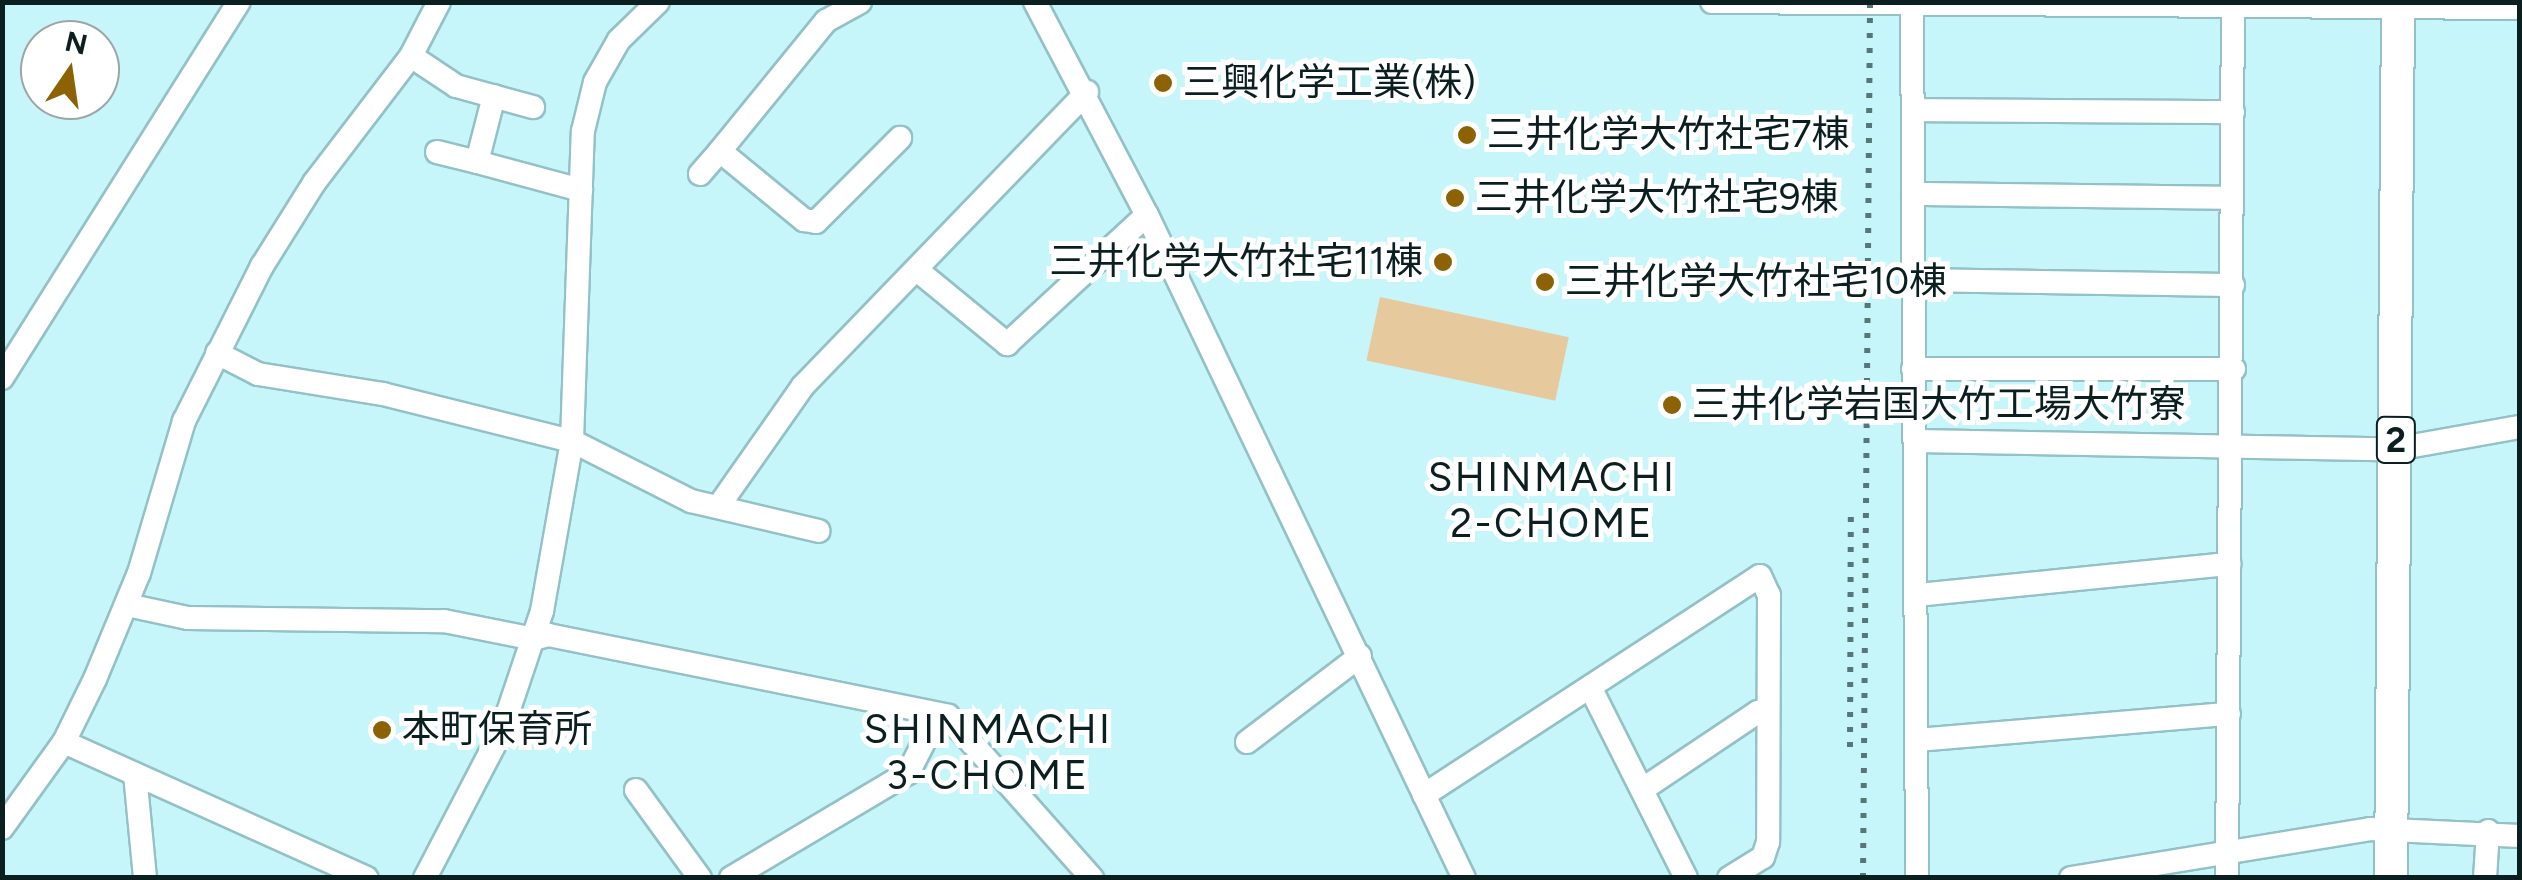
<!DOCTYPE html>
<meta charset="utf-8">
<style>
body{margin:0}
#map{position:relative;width:2522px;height:880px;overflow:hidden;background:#c6f6fa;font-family:Figtree,"Noto Sans JP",sans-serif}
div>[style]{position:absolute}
.green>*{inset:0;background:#e6ca9d;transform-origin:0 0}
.roads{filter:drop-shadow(2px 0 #93c1c5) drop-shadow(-2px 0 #93c1c5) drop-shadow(0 2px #93c1c5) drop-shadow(0 -2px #93c1c5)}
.minor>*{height:22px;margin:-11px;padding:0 11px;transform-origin:11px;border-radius:11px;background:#fff}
.highway>*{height:32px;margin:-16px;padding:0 16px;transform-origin:16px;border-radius:16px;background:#fff}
.rail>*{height:6px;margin-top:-3px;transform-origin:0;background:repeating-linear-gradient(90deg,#577678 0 5px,transparent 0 15px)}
.dots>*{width:28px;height:28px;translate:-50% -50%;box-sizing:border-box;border:5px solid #fff;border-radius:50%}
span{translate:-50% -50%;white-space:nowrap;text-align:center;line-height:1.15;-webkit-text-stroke:10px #fff;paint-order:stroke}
.shield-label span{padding:2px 8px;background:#fff;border:2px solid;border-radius:8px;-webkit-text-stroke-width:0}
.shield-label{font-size:35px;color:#0c1f20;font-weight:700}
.poi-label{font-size:38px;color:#0c1f20}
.left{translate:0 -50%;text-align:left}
.right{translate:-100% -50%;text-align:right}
.neighbourhood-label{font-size:40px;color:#0c1f20;letter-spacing:2.5px}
.frame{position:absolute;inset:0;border:5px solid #0c1f20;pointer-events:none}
.north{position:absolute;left:20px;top:20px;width:100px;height:100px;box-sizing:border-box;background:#fff;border:2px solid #9ea5a6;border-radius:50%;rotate:13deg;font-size:28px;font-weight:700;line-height:40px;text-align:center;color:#0c1f20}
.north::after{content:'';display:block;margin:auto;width:35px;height:45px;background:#8c6204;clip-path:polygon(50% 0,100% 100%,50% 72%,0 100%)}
</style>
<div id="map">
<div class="green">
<div style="left:1380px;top:297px;width:193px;height:65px;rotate:12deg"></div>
</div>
<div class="roads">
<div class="minor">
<div style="left:1035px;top:2px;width:241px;rotate:62.3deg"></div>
<div style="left:1147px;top:215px;width:735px;rotate:64.45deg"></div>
<div style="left:1712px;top:2px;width:808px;rotate:0.43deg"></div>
<div style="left:1912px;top:6px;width:872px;rotate:89.67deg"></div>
<div style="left:411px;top:56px;width:54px;rotate:33.7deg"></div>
<div style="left:456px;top:86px;width:80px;rotate:15.3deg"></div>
<div style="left:1913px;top:110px;width:320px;rotate:0.4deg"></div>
<div style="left:720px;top:151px;width:168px;rotate:-50.8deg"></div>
<div style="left:826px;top:21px;width:39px;rotate:-29deg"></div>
<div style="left:437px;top:152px;width:41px;rotate:14deg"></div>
<div style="left:477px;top:162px;width:68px;rotate:-75.6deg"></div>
<div style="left:477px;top:162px;width:108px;rotate:15.1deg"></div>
<div style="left:700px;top:174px;width:30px;rotate:-49deg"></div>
<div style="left:720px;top:151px;width:109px;rotate:39.4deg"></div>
<div style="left:804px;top:220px;width:12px;rotate:9deg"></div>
<div style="left:816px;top:222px;width:119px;rotate:-45deg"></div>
<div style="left:1913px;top:194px;width:319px;rotate:0.7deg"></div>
<div style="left:917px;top:270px;width:117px;rotate:39.4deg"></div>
<div style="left:1007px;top:344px;width:190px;rotate:-42.7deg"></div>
<div style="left:1912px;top:280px;width:321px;rotate:0.9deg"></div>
<div style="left:217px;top:353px;width:46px;rotate:27.1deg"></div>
<div style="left:258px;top:374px;width:127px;rotate:9.1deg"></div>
<div style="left:383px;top:394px;width:195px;rotate:14deg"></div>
<div style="left:572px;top:441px;width:133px;rotate:26.8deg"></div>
<div style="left:691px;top:501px;width:131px;rotate:13.2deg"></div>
<div style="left:1913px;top:369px;width:321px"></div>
<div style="left:2px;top:378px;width:444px;rotate:-57.8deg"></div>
<div style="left:1916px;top:441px;width:480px;rotate:1deg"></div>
<div style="left:2396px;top:449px;width:126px;rotate:-10.1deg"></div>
<div style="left:718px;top:507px;width:148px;rotate:-54.9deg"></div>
<div style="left:803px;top:386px;width:409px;rotate:-46deg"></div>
<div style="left:1917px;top:595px;width:314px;rotate:-5.7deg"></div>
<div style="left:127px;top:605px;width:62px;rotate:12deg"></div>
<div style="left:188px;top:618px;width:256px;rotate:0.7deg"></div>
<div style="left:444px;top:621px;width:92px;rotate:11.3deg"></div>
<div style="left:534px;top:639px;width:15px;rotate:-16deg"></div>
<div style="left:548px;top:635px;width:408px;rotate:11.4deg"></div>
<div style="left:948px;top:716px;width:217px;rotate:48.4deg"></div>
<div style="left:1590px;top:687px;width:214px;rotate:63.3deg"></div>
<div style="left:1917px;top:740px;width:313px;rotate:-4.8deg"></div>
<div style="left:64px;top:742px;width:332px;rotate:24.2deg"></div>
<div style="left:1247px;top:742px;width:142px;rotate:-37.3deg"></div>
<div style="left:135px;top:774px;width:104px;rotate:84.5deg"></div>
<div style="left:1643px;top:789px;width:138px;rotate:-33.8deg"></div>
<div style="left:1758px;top:712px;width:9px"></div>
<div style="left:636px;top:790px;width:109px;rotate:54deg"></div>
<div style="left:1424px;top:795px;width:401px;rotate:-33.1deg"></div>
<div style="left:1760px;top:576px;width:21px;rotate:65deg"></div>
<div style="left:1769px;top:595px;width:247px;rotate:90.2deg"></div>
<div style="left:1768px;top:842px;width:16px;rotate:108deg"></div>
<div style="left:1763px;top:857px;width:40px;rotate:148deg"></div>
<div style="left:2px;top:828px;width:106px;rotate:-54.2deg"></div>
<div style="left:64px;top:742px;width:70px;rotate:-63.8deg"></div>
<div style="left:95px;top:679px;width:115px;rotate:-67.5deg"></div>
<div style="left:139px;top:573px;width:159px;rotate:-73.5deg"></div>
<div style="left:184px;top:421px;width:174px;rotate:-63.3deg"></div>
<div style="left:262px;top:266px;width:98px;rotate:-57.9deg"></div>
<div style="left:314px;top:183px;width:160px;rotate:-52.6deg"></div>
<div style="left:411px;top:56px;width:61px;rotate:-62.6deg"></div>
<div style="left:425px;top:878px;width:167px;rotate:-62.5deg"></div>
<div style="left:502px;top:730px;width:126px;rotate:-71.4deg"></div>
<div style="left:542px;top:611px;width:173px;rotate:-80deg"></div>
<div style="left:572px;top:441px;width:310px;rotate:-88deg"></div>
<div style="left:583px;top:131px;width:50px;rotate:-76.2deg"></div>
<div style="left:595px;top:82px;width:48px;rotate:-60.3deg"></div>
<div style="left:619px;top:40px;width:54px;rotate:-44.3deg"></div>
<div style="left:731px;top:878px;width:206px;rotate:-30.7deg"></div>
<div style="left:908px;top:773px;width:65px;rotate:-62.7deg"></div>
<div style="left:2071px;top:878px;width:303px;rotate:-9.3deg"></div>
<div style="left:2370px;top:829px;width:150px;rotate:2.7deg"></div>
<div style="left:2227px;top:878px;width:876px;rotate:-89.61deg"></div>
<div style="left:2485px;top:878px;width:47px;rotate:-86.3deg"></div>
</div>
<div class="highway">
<div style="left:2391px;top:878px;width:876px;rotate:-89.54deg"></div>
</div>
</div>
<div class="rail">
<div style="left:1850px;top:747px;width:240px;rotate:-89.8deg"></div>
<div style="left:1863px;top:878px;width:876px;rotate:-89.54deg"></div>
</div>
<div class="dots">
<div style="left:1163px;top:83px;background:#8c6204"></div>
<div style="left:1467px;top:135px;background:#8c6204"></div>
<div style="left:1455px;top:198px;background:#8c6204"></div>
<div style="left:1443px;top:262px;background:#8c6204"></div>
<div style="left:1545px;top:282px;background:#8c6204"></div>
<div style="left:1672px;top:405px;background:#8c6204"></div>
<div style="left:382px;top:730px;background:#8c6204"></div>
</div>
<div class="shield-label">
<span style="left:2396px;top:440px">2</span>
</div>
<div class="poi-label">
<span class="left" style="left:1183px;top:83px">三興化学工業(株)</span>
<span class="left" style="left:1487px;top:135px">三井化学大竹社宅7棟</span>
<span class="left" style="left:1475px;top:198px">三井化学大竹社宅9棟</span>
<span class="right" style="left:1423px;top:262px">三井化学大竹社宅11棟</span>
<span class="left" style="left:1565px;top:282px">三井化学大竹社宅10棟</span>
<span class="left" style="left:1692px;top:405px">三井化学岩国大竹工場大竹寮</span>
<span class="left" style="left:402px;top:730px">本町保育所</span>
</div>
<div class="neighbourhood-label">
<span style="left:1552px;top:500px">SHINMACHI<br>2-CHOME</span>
<span style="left:988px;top:752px">SHINMACHI<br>3-CHOME</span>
</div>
<div class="frame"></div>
<div class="north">N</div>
</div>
